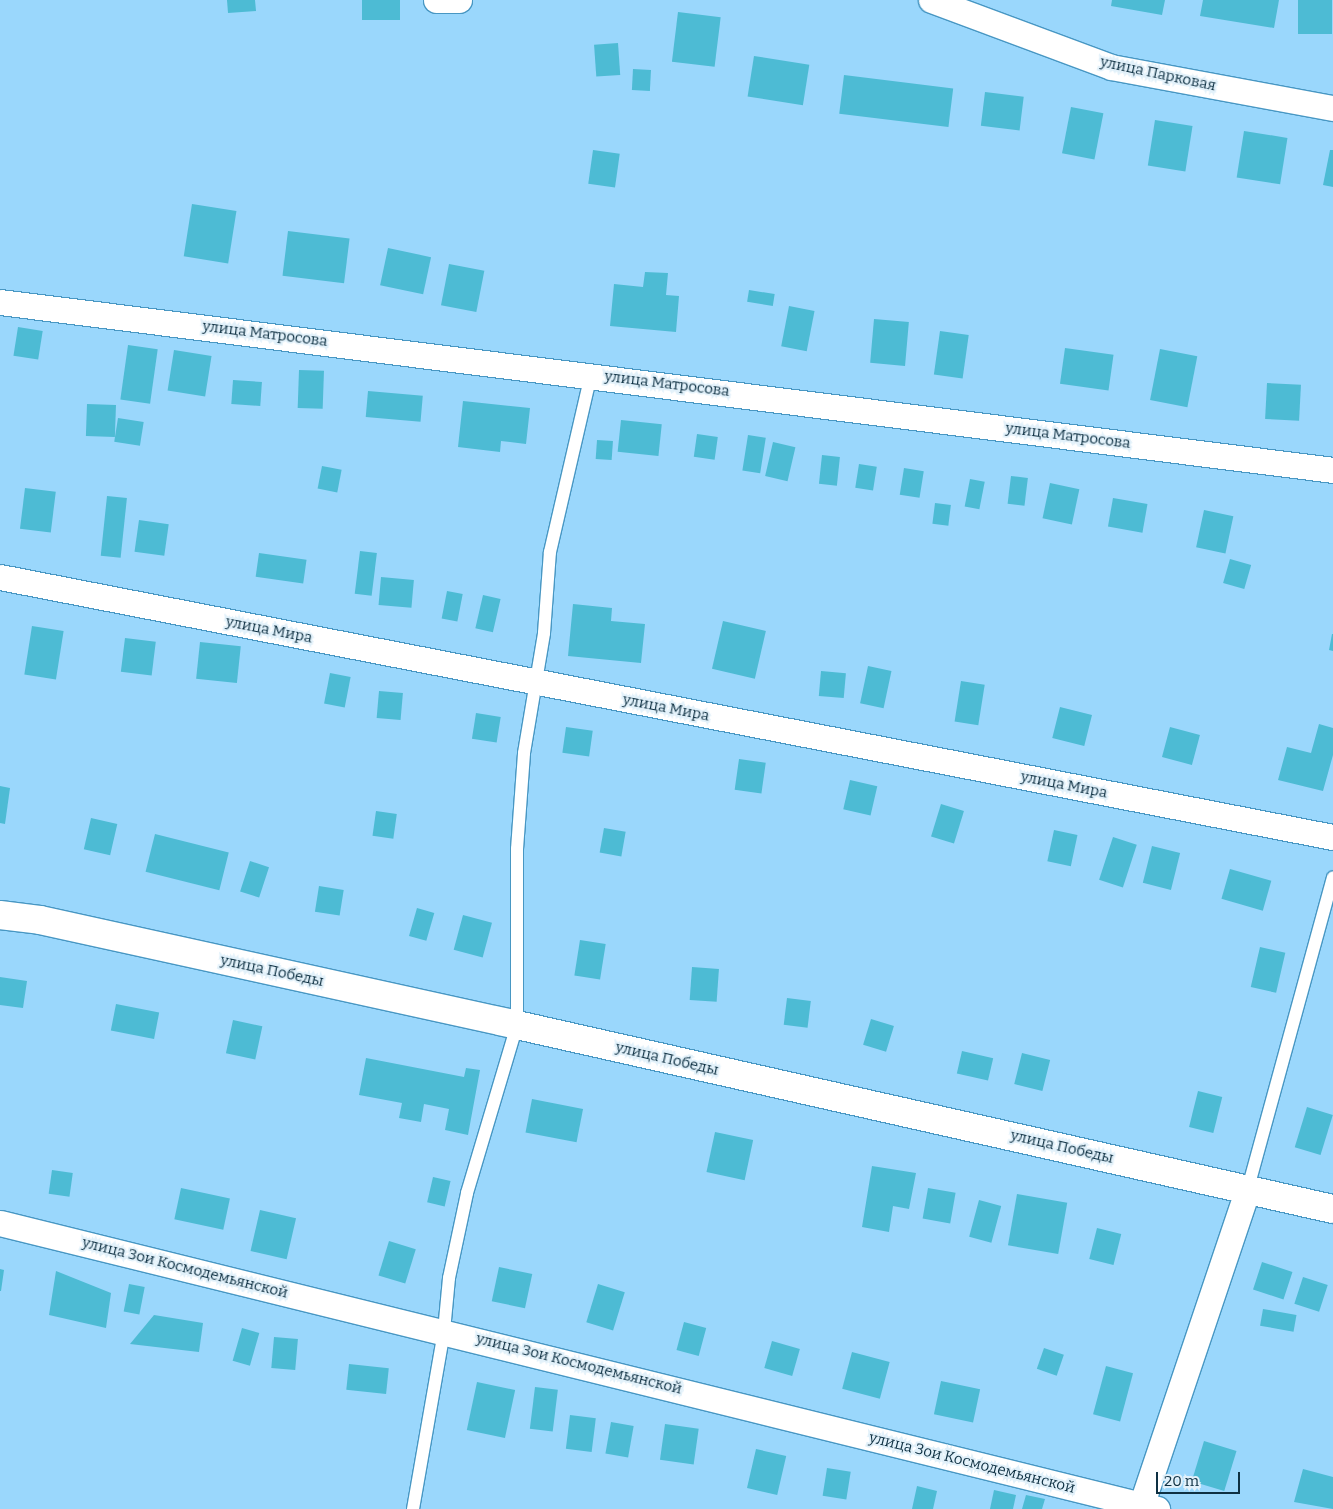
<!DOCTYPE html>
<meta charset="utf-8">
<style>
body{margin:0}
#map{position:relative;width:1333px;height:1509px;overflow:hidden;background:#9ad7fc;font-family:Bitter,serif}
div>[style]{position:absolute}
.building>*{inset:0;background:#4dbbd4;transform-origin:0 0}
.roads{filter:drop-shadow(1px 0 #4897c3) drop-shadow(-1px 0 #4897c3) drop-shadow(0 1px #4897c3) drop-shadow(0 -1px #4897c3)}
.lane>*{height:12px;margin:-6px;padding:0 6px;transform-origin:6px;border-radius:6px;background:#fff}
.street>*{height:25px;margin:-12.5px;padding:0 12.5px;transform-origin:12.5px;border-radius:12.5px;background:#fff}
.secondary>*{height:28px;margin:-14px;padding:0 14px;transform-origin:14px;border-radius:14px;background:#fff}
span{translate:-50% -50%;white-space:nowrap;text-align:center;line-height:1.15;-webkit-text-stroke:4px #e2f1fa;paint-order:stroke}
.street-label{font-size:15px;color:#0e3042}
.scale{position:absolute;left:1156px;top:1472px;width:84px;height:22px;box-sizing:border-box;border:2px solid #0e3042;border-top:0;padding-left:6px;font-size:15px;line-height:18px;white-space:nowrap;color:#0e3042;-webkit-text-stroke:4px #e2f1fa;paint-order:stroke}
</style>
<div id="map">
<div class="building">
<div style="clip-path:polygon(227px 0,255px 0,256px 11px,228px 13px)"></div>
<div style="left:362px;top:0;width:38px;height:20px"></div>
<div style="clip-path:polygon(1112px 0,1165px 0,1162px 15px,1111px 6px)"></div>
<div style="clip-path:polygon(1203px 0,1279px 0,1274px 28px,1200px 16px)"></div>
<div style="left:1298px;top:0;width:34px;height:34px"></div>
<div style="left:678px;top:12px;width:43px;height:50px;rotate:7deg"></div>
<div style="left:618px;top:43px;width:32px;height:24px;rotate:86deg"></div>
<div style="left:754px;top:56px;width:56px;height:41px;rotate:9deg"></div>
<div style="left:633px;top:69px;width:18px;height:21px;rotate:3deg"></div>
<div style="left:844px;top:75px;width:110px;height:39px;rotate:7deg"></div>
<div style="left:985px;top:92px;width:39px;height:34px;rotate:7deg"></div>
<div style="left:1071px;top:107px;width:33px;height:47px;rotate:11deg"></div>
<div style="left:1155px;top:120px;width:38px;height:46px;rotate:9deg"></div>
<div style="left:1244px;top:131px;width:44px;height:47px;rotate:9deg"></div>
<div style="left:593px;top:150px;width:27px;height:34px;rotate:8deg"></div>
<div style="clip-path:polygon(1330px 150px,1333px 150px,1333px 187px,1323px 185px)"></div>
<div style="left:192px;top:204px;width:45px;height:53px;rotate:9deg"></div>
<div style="left:288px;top:231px;width:62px;height:45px;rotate:7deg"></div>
<div style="left:388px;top:248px;width:44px;height:38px;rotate:12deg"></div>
<div style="left:449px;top:264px;width:36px;height:42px;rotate:11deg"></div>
<div style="clip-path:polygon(645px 272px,668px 273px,666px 295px,679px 296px,676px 332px,610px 326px,614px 284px,643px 287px)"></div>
<div style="left:749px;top:290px;width:26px;height:12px;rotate:9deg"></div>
<div style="left:789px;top:306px;width:26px;height:41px;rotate:11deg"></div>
<div style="left:874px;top:319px;width:35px;height:44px;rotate:5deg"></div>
<div style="left:18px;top:327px;width:25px;height:29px;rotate:9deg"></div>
<div style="left:940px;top:331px;width:29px;height:44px;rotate:8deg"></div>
<div style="left:128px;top:345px;width:30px;height:55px;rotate:8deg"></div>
<div style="left:1065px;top:348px;width:49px;height:36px;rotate:8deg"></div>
<div style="left:1160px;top:349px;width:38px;height:52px;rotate:11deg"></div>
<div style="left:174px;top:350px;width:38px;height:41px;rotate:9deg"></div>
<div style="left:299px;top:370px;width:25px;height:38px;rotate:2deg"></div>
<div style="left:233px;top:380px;width:29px;height:24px;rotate:4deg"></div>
<div style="left:1267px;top:383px;width:34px;height:36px;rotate:3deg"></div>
<div style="left:368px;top:391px;width:55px;height:26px;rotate:5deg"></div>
<div style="clip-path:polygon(463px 401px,530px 408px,526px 444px,501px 441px,500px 452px,458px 447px)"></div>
<div style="left:87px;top:404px;width:29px;height:32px;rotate:2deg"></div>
<div style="left:118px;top:418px;width:26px;height:24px;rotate:9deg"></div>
<div style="left:621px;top:420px;width:41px;height:32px;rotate:6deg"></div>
<div style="left:697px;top:434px;width:21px;height:23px;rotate:8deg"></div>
<div style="left:748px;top:435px;width:18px;height:36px;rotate:9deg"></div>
<div style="left:597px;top:440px;width:16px;height:19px;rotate:4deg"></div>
<div style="left:773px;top:442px;width:23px;height:35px;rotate:13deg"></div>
<div style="left:822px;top:455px;width:18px;height:29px;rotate:6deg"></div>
<div style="left:859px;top:464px;width:18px;height:24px;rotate:9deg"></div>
<div style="left:322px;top:466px;width:20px;height:23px;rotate:11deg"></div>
<div style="left:904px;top:468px;width:20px;height:27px;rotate:9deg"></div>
<div style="left:1011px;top:476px;width:17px;height:28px;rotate:7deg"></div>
<div style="left:970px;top:479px;width:15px;height:28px;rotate:11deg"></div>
<div style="left:1050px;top:483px;width:30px;height:36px;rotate:12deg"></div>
<div style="left:25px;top:488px;width:31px;height:41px;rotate:7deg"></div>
<div style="left:107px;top:496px;width:20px;height:60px;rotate:6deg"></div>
<div style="left:1113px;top:498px;width:35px;height:29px;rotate:10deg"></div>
<div style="left:935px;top:503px;width:16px;height:21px;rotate:7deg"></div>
<div style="left:1204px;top:510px;width:30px;height:38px;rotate:12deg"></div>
<div style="left:139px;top:520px;width:30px;height:32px;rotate:8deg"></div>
<div style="left:360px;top:551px;width:17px;height:43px;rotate:7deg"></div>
<div style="left:259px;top:553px;width:48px;height:24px;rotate:8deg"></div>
<div style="left:1230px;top:559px;width:22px;height:25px;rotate:16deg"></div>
<div style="left:381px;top:577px;width:33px;height:28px;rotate:5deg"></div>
<div style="left:447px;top:591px;width:16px;height:28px;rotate:11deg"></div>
<div style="left:483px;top:595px;width:18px;height:34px;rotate:13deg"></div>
<div style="clip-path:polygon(573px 604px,612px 608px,611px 621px,645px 624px,641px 663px,568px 656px)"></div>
<div style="left:723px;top:621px;width:44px;height:49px;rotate:13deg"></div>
<div style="left:32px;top:626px;width:32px;height:49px;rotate:9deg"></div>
<div style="clip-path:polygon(1332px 634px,1333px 634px,1333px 651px,1329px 650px)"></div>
<div style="left:125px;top:638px;width:31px;height:34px;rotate:7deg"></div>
<div style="left:200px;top:642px;width:41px;height:37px;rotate:6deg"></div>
<div style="left:868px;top:666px;width:24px;height:38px;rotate:12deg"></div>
<div style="left:821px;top:671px;width:25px;height:25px;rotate:5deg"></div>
<div style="left:330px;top:673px;width:21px;height:31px;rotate:11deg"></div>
<div style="left:961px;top:681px;width:24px;height:41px;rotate:9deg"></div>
<div style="left:379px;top:691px;width:24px;height:27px;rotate:5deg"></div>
<div style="left:1060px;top:707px;width:33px;height:32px;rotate:14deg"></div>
<div style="left:476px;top:713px;width:25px;height:26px;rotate:9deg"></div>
<div style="clip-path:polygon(1319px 724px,1333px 728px,1333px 755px,1323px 791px,1278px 780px,1287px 747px,1311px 753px)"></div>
<div style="left:566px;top:727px;width:27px;height:26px;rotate:8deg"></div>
<div style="left:1170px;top:727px;width:31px;height:31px;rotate:15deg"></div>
<div style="left:739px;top:759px;width:27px;height:31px;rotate:8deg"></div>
<div style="left:850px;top:780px;width:28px;height:30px;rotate:13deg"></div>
<div style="clip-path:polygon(0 786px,10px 788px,5px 824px,0 823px)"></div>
<div style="left:941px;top:804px;width:24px;height:34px;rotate:17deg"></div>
<div style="left:376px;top:811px;width:21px;height:25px;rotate:8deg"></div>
<div style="left:91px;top:818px;width:27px;height:32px;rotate:13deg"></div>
<div style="left:604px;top:828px;width:22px;height:25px;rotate:10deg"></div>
<div style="left:1054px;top:830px;width:24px;height:32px;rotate:12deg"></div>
<div style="left:155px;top:834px;width:76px;height:39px;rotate:14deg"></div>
<div style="left:1113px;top:837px;width:25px;height:45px;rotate:18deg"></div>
<div style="left:1152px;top:846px;width:29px;height:38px;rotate:14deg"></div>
<div style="left:250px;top:861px;width:20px;height:32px;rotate:18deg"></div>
<div style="left:1230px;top:869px;width:43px;height:31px;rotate:16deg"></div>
<div style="left:319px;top:886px;width:25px;height:26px;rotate:9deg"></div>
<div style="left:417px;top:908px;width:18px;height:29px;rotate:16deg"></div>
<div style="left:463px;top:915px;width:30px;height:36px;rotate:15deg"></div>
<div style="left:580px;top:940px;width:26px;height:36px;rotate:9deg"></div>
<div style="left:1260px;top:947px;width:26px;height:41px;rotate:13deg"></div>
<div style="left:692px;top:967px;width:27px;height:33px;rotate:4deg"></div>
<div style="clip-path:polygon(0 977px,27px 981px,23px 1008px,0 1005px)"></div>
<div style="left:787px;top:998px;width:24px;height:27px;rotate:7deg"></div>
<div style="left:116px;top:1004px;width:44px;height:27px;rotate:11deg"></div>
<div style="left:871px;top:1019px;width:24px;height:27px;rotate:17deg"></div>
<div style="left:233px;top:1020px;width:30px;height:34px;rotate:12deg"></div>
<div style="left:962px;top:1051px;width:32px;height:23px;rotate:13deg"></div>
<div style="left:1022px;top:1053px;width:29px;height:32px;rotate:14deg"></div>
<div style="clip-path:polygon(366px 1058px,464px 1077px,466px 1068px,480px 1070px,468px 1135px,445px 1130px,449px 1109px,424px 1104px,421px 1122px,399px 1118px,402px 1103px,359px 1095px)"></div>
<div style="left:1198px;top:1091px;width:25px;height:37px;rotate:14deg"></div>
<div style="left:532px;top:1099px;width:52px;height:34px;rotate:11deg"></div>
<div style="left:1307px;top:1107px;width:27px;height:42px;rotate:17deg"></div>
<div style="left:715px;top:1132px;width:39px;height:41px;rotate:12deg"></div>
<div style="clip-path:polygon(872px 1166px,916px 1173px,909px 1209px,893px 1206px,889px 1232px,862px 1227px)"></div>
<div style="left:52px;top:1170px;width:21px;height:24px;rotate:8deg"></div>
<div style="left:433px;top:1177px;width:18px;height:26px;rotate:13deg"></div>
<div style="left:181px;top:1188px;width:50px;height:32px;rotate:12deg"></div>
<div style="left:928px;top:1188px;width:28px;height:31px;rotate:10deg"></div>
<div style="left:1017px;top:1194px;width:51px;height:52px;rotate:10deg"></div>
<div style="left:979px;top:1200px;width:23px;height:38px;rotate:15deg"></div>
<div style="left:260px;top:1210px;width:37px;height:42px;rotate:13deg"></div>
<div style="left:1097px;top:1228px;width:25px;height:32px;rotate:14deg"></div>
<div style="left:389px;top:1241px;width:28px;height:36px;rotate:17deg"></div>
<div style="left:1262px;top:1262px;width:32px;height:29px;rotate:18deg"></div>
<div style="left:499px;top:1267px;width:34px;height:35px;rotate:12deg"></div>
<div style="clip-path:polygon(0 1269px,4px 1270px,1px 1291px,0 1291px)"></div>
<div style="clip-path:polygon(56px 1271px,111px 1293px,106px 1328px,49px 1315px)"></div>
<div style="left:1303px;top:1277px;width:26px;height:28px;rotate:18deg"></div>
<div style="left:129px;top:1284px;width:16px;height:28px;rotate:11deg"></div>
<div style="left:598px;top:1284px;width:28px;height:40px;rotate:17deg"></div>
<div style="left:1263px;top:1309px;width:34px;height:17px;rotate:10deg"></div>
<div style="clip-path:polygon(154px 1315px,203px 1323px,199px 1352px,130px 1344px)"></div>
<div style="left:684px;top:1322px;width:23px;height:29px;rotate:15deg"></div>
<div style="left:242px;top:1328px;width:18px;height:34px;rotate:16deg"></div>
<div style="left:274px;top:1337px;width:24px;height:31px;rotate:5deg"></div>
<div style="left:772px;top:1341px;width:29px;height:28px;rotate:16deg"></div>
<div style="left:1044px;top:1348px;width:21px;height:22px;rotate:19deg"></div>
<div style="left:852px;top:1352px;width:39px;height:38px;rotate:15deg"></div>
<div style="left:349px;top:1364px;width:40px;height:26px;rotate:6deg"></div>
<div style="left:1106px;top:1366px;width:28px;height:50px;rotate:15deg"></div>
<div style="left:941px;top:1381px;width:40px;height:34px;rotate:12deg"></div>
<div style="left:477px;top:1382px;width:39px;height:49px;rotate:12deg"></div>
<div style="left:535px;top:1387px;width:23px;height:42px;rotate:7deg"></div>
<div style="left:570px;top:1415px;width:26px;height:34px;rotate:7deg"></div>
<div style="left:611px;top:1422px;width:23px;height:32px;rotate:10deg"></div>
<div style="left:665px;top:1424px;width:34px;height:36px;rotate:8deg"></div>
<div style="left:1204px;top:1441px;width:34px;height:42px;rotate:17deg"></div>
<div style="left:756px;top:1449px;width:31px;height:40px;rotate:13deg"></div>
<div style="left:827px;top:1468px;width:24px;height:28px;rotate:9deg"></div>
<div style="clip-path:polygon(1303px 1469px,1333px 1477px,1333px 1509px,1294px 1502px)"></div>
<div style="clip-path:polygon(917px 1486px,937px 1491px,933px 1509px,912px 1509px)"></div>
<div style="clip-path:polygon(994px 1490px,1016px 1495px,1013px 1509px,990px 1509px)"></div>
<div style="clip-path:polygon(1026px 1495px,1045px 1499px,1042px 1509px,1022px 1509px)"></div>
</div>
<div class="roads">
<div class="lane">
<div style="left:1248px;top:1188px;width:322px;rotate:-74.7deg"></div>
<div style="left:413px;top:1509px;width:181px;rotate:-80.1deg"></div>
<div style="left:444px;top:1331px;width:53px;rotate:-84.6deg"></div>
<div style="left:449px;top:1278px;width:87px;rotate:-78deg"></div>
<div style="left:467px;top:1193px;width:175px;rotate:-73.4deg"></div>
<div style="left:517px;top:1025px;width:176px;rotate:-90deg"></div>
<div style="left:517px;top:849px;width:96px;rotate:-85.8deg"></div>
<div style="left:524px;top:753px;width:122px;rotate:-80.5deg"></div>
<div style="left:544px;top:633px;width:81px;rotate:-85.8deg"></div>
<div style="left:550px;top:552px;width:182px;rotate:-77deg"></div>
</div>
<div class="street">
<div style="left:436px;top:0;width:23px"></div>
<div style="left:931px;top:0;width:192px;rotate:20.4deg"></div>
<div style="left:1111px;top:67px;width:226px;rotate:10.5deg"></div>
<div style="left:0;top:302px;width:1344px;rotate:7.18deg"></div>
<div style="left:0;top:577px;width:1358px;rotate:11.04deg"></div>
<div style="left:0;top:1223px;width:1192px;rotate:13.88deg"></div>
<div style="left:1140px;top:1509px;width:339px;rotate:-71.4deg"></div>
</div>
<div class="secondary">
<div style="left:0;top:915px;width:40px;rotate:7.1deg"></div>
<div style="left:40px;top:920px;width:488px;rotate:12.4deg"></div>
<div style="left:517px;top:1025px;width:836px;rotate:12.71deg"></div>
</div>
</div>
<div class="street-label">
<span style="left:1158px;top:74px;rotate:12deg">улица Парковая</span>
<span style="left:265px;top:334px;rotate:7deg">улица Матросова</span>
<span style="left:667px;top:384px;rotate:7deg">улица Матросова</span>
<span style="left:1068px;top:436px;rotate:7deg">улица Матросова</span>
<span style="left:269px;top:630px;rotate:11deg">улица Мира</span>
<span style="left:666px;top:708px;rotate:11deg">улица Мира</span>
<span style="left:1064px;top:785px;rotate:11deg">улица Мира</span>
<span style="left:272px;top:971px;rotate:12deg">улица Победы</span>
<span style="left:667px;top:1059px;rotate:13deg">улица Победы</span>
<span style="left:1062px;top:1147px;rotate:13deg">улица Победы</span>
<span style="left:185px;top:1268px;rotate:14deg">улица Зои Космодемьянской</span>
<span style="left:579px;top:1364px;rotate:14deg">улица Зои Космодемьянской</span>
<span style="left:972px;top:1463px;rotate:14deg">улица Зои Космодемьянской</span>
</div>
<div class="scale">20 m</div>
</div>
